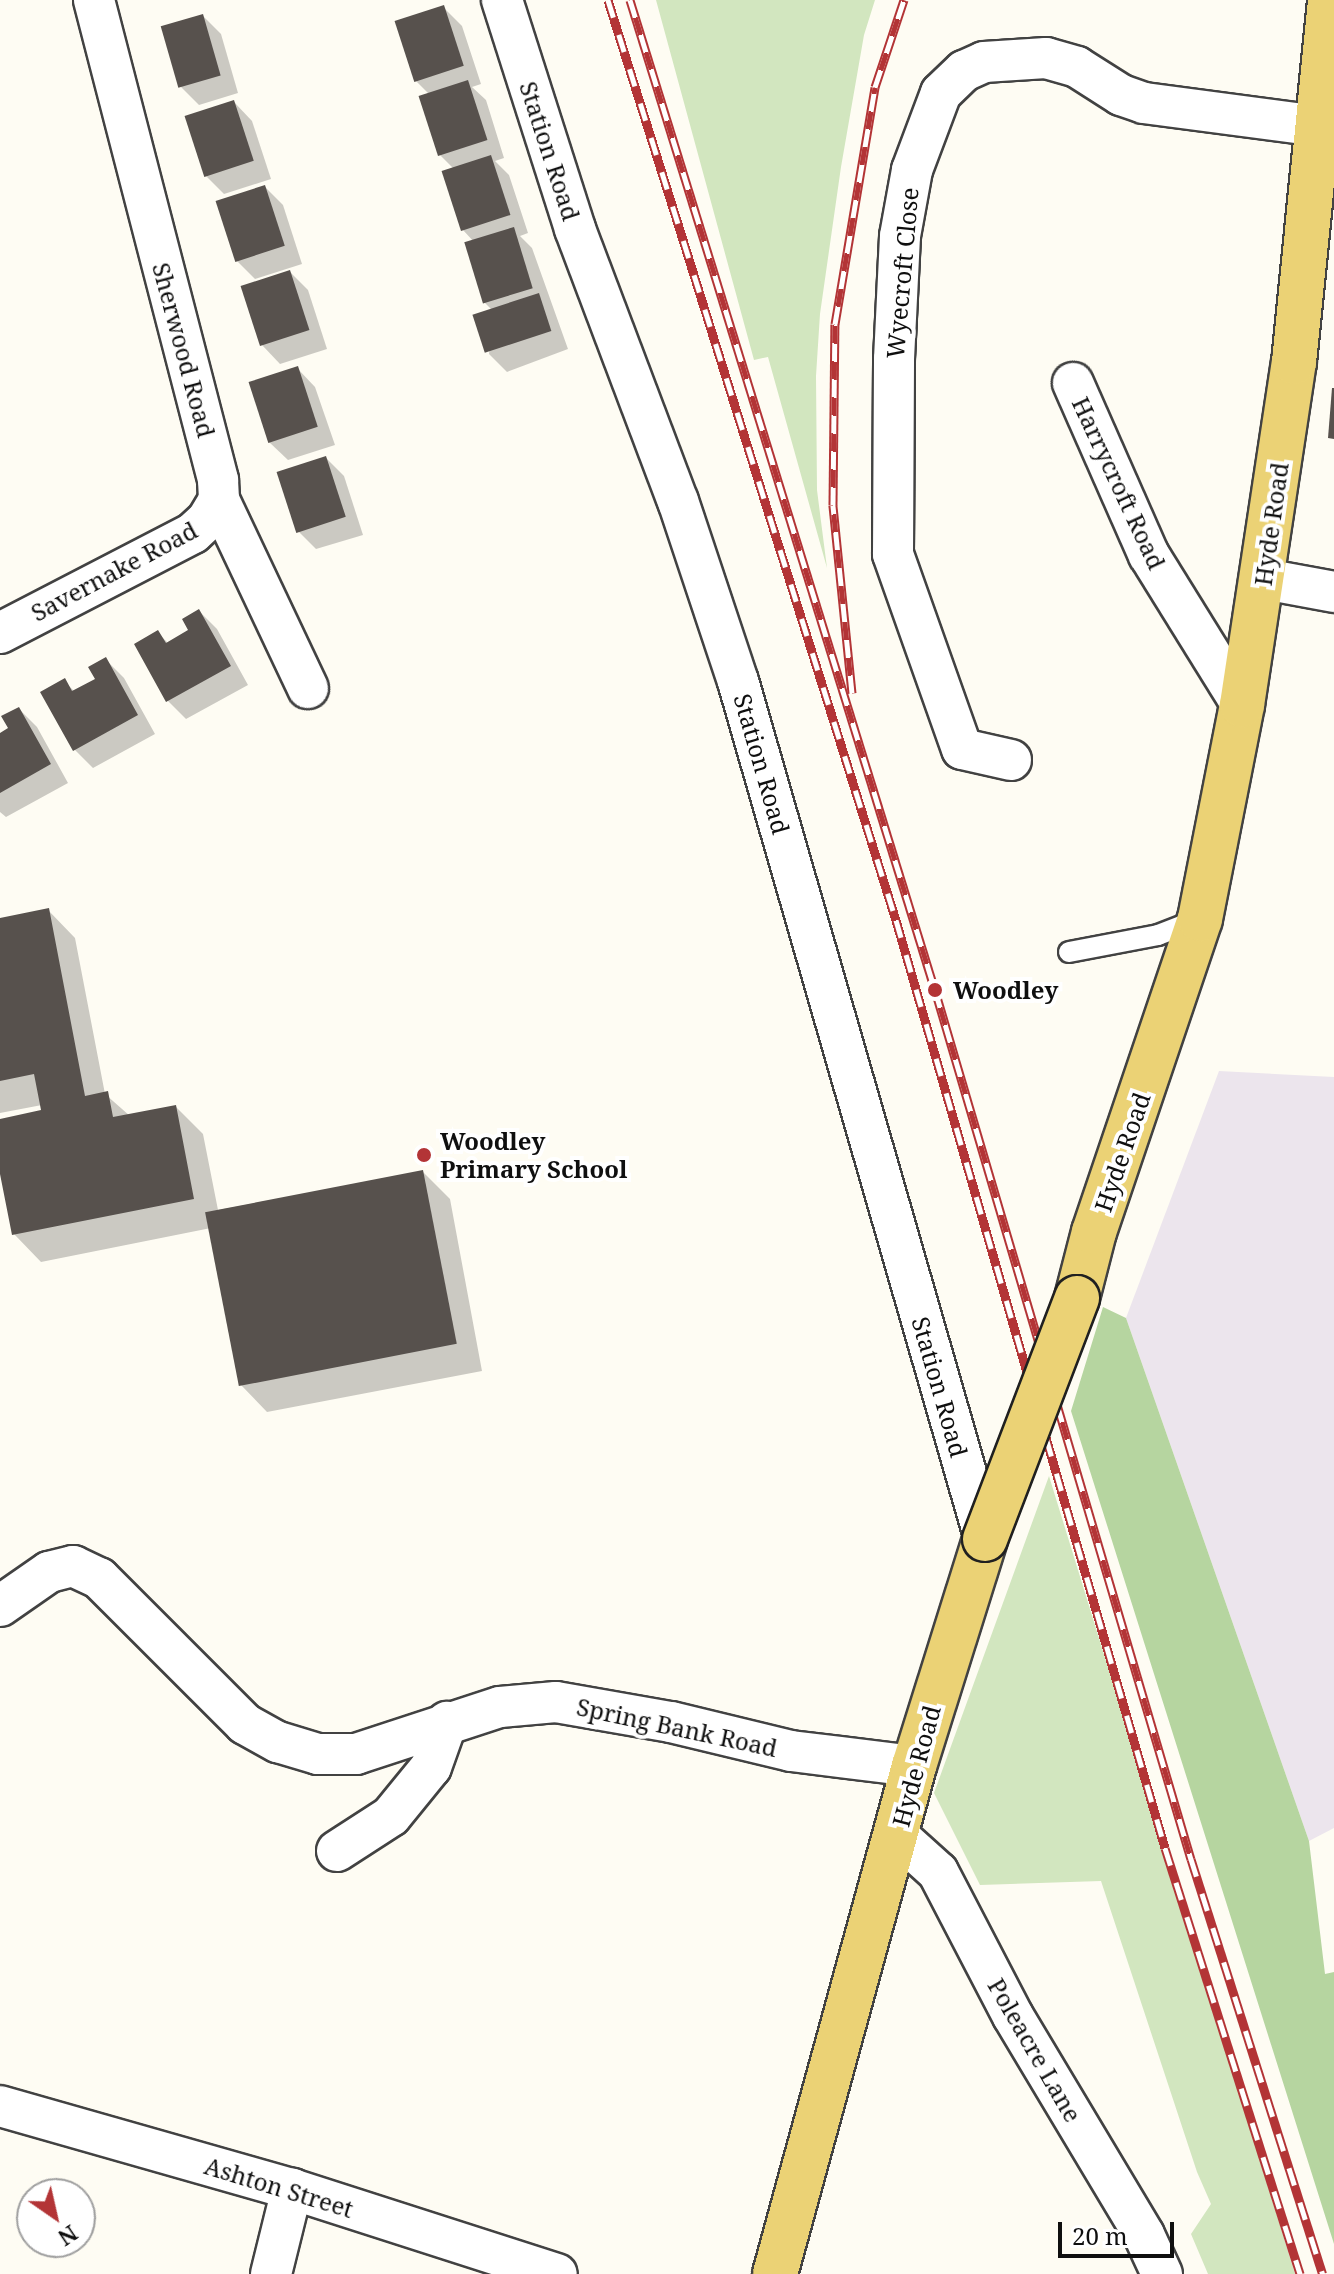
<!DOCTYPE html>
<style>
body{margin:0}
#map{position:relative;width:1334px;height:2274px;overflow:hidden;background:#fefcf3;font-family:"Noto Serif",serif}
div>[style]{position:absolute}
.industrial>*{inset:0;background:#ece5ed}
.green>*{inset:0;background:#d2e6bf}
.forest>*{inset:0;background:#b6d5a0}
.shadow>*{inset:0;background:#0003}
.building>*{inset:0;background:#57514d;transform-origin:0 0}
.roads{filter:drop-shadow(2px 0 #424242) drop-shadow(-2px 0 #424242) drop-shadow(0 2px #424242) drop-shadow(0 -2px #424242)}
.lane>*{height:20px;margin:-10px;padding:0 10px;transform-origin:10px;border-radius:10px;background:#fff}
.street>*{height:40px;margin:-20px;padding:0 20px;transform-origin:20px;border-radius:20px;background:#fff}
.primary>*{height:44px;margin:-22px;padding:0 22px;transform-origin:22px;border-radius:22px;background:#ebd275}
.rail>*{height:9px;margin-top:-4.5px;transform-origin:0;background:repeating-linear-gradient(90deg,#fff 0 18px,#b33436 0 36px);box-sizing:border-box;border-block:2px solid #b33436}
.bridges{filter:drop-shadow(2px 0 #202020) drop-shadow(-2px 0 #202020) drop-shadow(0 2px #202020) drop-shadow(0 -2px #202020)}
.primary-bridge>*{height:44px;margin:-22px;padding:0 22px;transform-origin:22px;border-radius:22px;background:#ebd275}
.dots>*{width:22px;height:22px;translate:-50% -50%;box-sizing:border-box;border:4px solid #fff;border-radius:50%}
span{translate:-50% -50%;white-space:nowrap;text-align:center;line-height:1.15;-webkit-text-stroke:8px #fff;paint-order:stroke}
.street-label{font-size:24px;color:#0f0f0f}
.poi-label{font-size:24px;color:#0f0f0f;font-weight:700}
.left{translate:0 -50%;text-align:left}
.north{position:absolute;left:16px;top:2178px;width:80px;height:80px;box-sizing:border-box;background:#fff;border:2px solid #9f9f9f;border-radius:50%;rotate:146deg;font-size:22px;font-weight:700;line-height:32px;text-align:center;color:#0f0f0f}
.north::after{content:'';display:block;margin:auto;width:28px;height:36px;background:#b33436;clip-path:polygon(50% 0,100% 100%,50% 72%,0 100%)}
.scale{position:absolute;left:1058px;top:2222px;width:116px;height:36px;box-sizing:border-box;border:4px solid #0f0f0f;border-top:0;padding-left:10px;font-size:24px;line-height:28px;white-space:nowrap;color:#0f0f0f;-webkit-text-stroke:6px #fff;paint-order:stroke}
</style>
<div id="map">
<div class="industrial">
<div style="clip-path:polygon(1219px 1071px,1334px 1077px,1334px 1828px,1309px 1841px,1126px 1318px)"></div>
</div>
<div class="green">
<div style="clip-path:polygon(656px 0,875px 0,864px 35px,841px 167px,820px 314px,816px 376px,817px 490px,827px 568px,768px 357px,754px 360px)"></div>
<div style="clip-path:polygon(1049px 1476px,1295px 2274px,1208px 2274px,1191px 2234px,1211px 2204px,1197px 2172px,1101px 1881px,980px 1885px,934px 1793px)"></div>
</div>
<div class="forest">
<div style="clip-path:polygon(1103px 1307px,1126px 1318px,1309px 1841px,1325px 1974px,1334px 1972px,1334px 2244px,1071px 1411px)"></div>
</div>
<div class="shadow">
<div style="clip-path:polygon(444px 8px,462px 26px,481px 84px,472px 87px,486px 100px,504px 158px,495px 161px,509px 175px,528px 233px,520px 236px,532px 248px,568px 349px,507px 372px,489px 354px,493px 311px,485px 303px,474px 242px,463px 230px,454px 169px,440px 155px,429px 94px,416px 81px)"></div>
<div style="clip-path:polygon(203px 16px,221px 34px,238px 93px,199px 105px,181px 87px)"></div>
<div style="clip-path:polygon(234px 102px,252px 121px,271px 179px,224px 194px,206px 176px)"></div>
<div style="clip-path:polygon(265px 187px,283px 205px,302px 264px,255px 279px,237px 261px)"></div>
<div style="clip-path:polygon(290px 272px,308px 290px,327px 349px,280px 364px,262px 345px)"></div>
<div style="clip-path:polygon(297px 368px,315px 387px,335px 445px,288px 460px,269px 442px)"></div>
<div style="clip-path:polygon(326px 458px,344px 476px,363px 535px,316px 549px,298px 531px)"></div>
<div style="clip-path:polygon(199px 611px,217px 629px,248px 685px,186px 719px,168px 701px,136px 644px,158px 633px,169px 644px,191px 631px)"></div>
<div style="clip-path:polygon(106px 660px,124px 678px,155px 734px,93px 768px,75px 750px,64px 681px,75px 692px,98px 680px)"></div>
<div style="clip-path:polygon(19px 709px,37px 727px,68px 783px,6px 817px,0 812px,0 735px,11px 729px)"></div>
<div style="clip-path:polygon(48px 910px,75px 938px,105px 1094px,130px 1116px,176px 1107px,203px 1134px,218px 1210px,423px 1172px,450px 1199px,482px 1371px,267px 1412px,240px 1384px,211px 1228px,41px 1262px,14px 1234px,0 1164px,0 1121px,43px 1112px,42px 1105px,0 1113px,0 920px)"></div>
</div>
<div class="building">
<div style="left:444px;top:5px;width:64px;height:52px;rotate:72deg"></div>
<div style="left:203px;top:14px;width:64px;height:44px;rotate:74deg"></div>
<div style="left:468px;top:80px;width:63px;height:52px;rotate:72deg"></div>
<div style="left:234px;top:100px;width:64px;height:52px;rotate:72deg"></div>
<div style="left:491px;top:155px;width:63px;height:52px;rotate:72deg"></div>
<div style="left:265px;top:185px;width:64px;height:52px;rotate:72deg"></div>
<div style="left:514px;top:227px;width:64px;height:52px;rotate:73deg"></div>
<div style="left:290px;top:270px;width:63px;height:52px;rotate:72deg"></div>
<div style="left:539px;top:293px;width:40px;height:70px;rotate:72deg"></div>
<div style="left:298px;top:366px;width:64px;height:52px;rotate:72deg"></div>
<div style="clip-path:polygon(1332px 388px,1334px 388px,1334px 439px,1328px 438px)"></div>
<div style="left:326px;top:456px;width:64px;height:52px;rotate:72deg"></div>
<div style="clip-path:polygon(199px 609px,231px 666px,166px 702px,134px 644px,158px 630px,166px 643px,188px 630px,182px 619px)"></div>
<div style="clip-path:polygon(106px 657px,138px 715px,73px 751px,40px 692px,65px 678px,72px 691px,95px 679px,88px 667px)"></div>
<div style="clip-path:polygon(19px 707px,51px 764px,0 793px,0 733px,8px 728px,1px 716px)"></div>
<div style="clip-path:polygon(49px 908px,85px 1096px,108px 1091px,113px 1117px,176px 1105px,194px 1199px,12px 1235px,0 1174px,0 1119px,41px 1110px,34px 1074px,0 1081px,0 918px)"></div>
<div style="left:423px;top:1170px;width:177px;height:222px;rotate:79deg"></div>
</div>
<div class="roads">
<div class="lane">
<div style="left:1069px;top:952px;width:91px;rotate:-10.8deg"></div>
<div style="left:1158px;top:935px;width:42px;rotate:-21deg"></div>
</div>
<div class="street">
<div style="left:94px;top:0;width:496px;rotate:75.5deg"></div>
<div style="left:218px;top:480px;width:20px;rotate:87deg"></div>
<div style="left:219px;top:500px;width:208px;rotate:64.7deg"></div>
<div style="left:502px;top:0;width:240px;rotate:72.3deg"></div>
<div style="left:575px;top:229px;width:291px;rotate:69.3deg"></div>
<div style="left:678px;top:501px;width:190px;rotate:71.6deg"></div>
<div style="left:738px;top:681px;width:893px;rotate:73.94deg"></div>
<div style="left:1073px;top:383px;width:188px;rotate:66.2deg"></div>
<div style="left:1149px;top:555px;width:176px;rotate:58.2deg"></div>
<div style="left:1264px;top:579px;width:71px;rotate:10.5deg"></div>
<div style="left:0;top:633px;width:217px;rotate:-27.4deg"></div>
<div style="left:193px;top:533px;width:19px;rotate:-43deg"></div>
<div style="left:207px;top:520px;width:23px;rotate:-59deg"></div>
<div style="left:1011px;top:760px;width:50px;rotate:-167.3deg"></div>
<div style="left:962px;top:749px;width:207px;rotate:-109.5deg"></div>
<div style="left:893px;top:554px;width:195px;rotate:-89.7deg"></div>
<div style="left:894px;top:359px;width:123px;rotate:-87.2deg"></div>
<div style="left:900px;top:236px;width:67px;rotate:-79.7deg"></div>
<div style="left:912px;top:170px;width:82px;rotate:-69.4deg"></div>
<div style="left:941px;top:93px;width:32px;rotate:-44deg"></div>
<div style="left:964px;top:71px;width:22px;rotate:-24deg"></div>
<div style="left:984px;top:62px;width:62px;rotate:-3.7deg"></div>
<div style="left:1046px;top:58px;width:32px;rotate:16deg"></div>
<div style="left:1077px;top:67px;width:52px;rotate:32.5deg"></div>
<div style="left:1121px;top:95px;width:24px;rotate:19deg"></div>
<div style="left:1144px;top:103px;width:177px;rotate:7.5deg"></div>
<div style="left:0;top:1606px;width:60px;rotate:-34.8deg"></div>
<div style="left:49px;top:1572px;width:25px;rotate:-14deg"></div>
<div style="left:73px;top:1566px;width:29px;rotate:25deg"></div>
<div style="left:99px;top:1578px;width:206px;rotate:45deg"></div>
<div style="left:245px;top:1724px;width:38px;rotate:29deg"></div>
<div style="left:278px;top:1742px;width:42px;rotate:16.7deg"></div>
<div style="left:318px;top:1754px;width:38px"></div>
<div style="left:356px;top:1754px;width:151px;rotate:-18.1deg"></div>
<div style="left:500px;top:1707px;width:56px;rotate:-5.1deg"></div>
<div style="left:556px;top:1702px;width:117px;rotate:9.9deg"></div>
<div style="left:671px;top:1722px;width:123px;rotate:13.6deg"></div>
<div style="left:791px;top:1751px;width:124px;rotate:7deg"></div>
<div style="left:897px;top:1835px;width:55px;rotate:42.1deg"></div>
<div style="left:938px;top:1872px;width:162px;rotate:62.5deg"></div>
<div style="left:1013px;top:2016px;width:255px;rotate:59.1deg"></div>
<div style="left:1144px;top:2235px;width:43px;rotate:65.2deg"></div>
<div style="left:337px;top:1851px;width:64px;rotate:-32.9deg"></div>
<div style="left:391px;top:1816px;width:63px;rotate:-50.8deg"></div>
<div style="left:431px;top:1767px;width:48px;rotate:-70.4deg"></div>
<div style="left:0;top:2106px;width:304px;rotate:15.9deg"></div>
<div style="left:292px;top:2189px;width:278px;rotate:17.8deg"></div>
<div style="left:271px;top:2274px;width:88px;rotate:-76.1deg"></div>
</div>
<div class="primary">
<div style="left:1077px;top:1298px;width:68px;rotate:-75.6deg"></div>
<div style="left:1094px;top:1232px;width:330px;rotate:-71.3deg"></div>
<div style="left:1200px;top:919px;width:218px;rotate:-78.9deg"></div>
<div style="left:1242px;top:705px;width:347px;rotate:-81.4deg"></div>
<div style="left:1294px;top:362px;width:364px;rotate:-84.3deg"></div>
<div style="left:775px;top:2274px;width:527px;rotate:-74.7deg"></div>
<div style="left:914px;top:1766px;width:238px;rotate:-72.6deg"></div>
</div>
</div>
<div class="rail">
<div style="left:608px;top:0;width:964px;rotate:72.62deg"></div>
<div style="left:896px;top:920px;width:966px;rotate:73.83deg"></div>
<div style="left:1165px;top:1848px;width:447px;rotate:72.4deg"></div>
<div style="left:630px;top:0;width:1036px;rotate:72.88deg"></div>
<div style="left:935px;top:990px;width:906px;rotate:73.59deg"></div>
<div style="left:1191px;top:1859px;width:435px;rotate:72.4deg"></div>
<div style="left:852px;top:693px;width:189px;rotate:-95.8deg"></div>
<div style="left:833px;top:505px;width:181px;rotate:-89.4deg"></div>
<div style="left:835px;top:324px;width:240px;rotate:-80.4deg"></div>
<div style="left:875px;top:87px;width:92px;rotate:-71.6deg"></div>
</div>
<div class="bridges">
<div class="primary-bridge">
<div style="left:985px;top:1539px;width:258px;rotate:-69.1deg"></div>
</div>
</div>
<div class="dots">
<div style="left:935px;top:990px;background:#b33436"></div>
<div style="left:424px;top:1155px;background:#b33436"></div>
</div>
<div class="street-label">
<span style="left:550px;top:151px;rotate:72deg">Station Road</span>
<span style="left:902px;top:273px;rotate:-85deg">Wyecroft Close</span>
<span style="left:184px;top:350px;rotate:75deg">Sherwood Road</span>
<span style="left:1119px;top:483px;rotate:65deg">Harrycroft Road</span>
<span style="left:1271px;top:524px;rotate:-82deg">Hyde Road</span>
<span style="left:114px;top:571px;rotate:-28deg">Savernake Road</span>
<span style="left:762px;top:764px;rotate:74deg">Station Road</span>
<span style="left:1122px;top:1152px;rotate:-71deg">Hyde Road</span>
<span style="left:940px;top:1387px;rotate:74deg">Station Road</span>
<span style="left:677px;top:1727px;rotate:12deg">Spring Bank Road</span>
<span style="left:916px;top:1766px;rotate:-75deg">Hyde Road</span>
<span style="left:1035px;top:2050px;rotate:60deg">Poleacre Lane</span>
<span style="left:279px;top:2187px;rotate:17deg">Ashton Street</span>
</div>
<div class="poi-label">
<span class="left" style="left:953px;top:990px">Woodley</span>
<span class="left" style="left:440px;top:1155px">Woodley<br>Primary School</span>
</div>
<div class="north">N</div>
<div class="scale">20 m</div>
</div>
